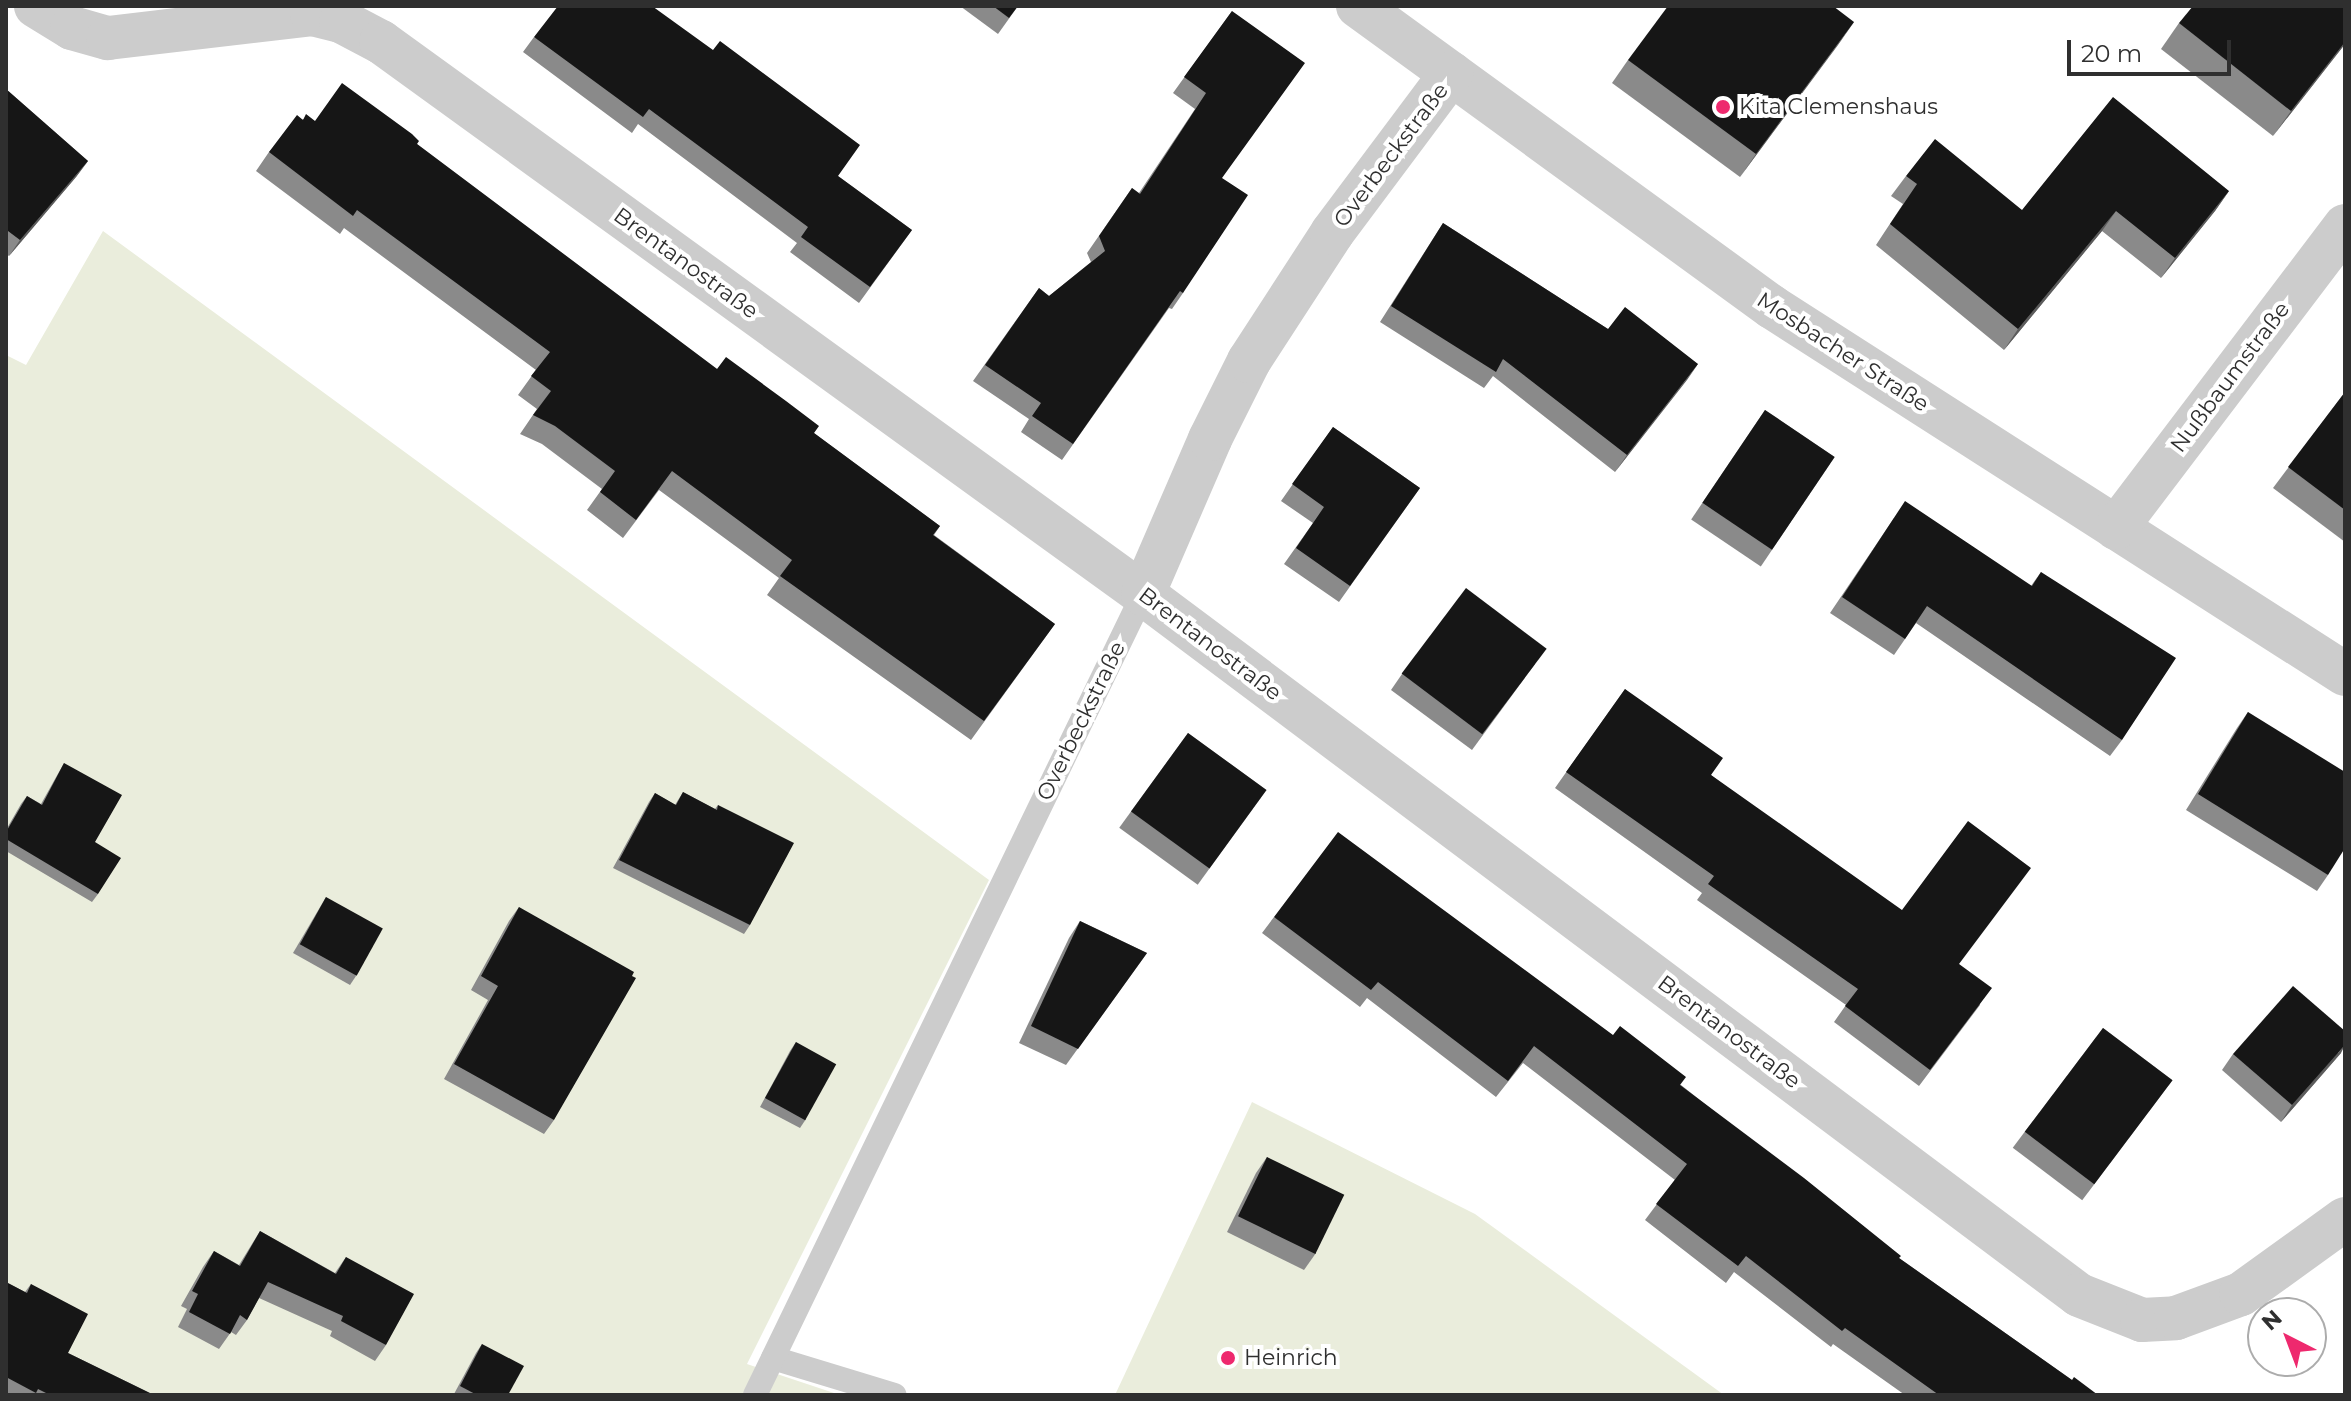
<!DOCTYPE html>
<meta charset="utf-8">
<style>
body{margin:0}
#map{position:relative;width:2351px;height:1401px;overflow:hidden;background:#fff;font-family:Montserrat,sans-serif}
div>[style]{position:absolute}
.green>*{inset:0;background:#eaeddc}
.service>*{height:24px;margin:-12px;padding:0 12px;transform-origin:12px;border-radius:12px;background:#ccc}
.minor>*{height:44px;margin:-22px;padding:0 22px;transform-origin:22px;border-radius:22px;background:#ccc}
.wall>*{inset:0;background:#8a8a8a;transform-origin:0 0}
.shaded-wall>*{inset:0;background:#5c5c5c}
.building>*{inset:0;background:#161616;transform-origin:0 0}
.dots>*{width:22px;height:22px;translate:-50% -50%;box-sizing:border-box;border:4px solid #fff;border-radius:50%}
span{translate:-50% -50%;white-space:nowrap;text-align:center;line-height:1.15;-webkit-text-stroke:8px #fff;paint-order:stroke}
.poi-label{font-size:22px;color:#2f2f2f}
.left{translate:0 -50%;text-align:left}
.street-label{font-size:22px;color:#2f2f2f}
.frame{position:absolute;inset:0;border:8px solid #2f2f2f;pointer-events:none}
.north{position:absolute;left:2247px;top:1297px;width:80px;height:80px;box-sizing:border-box;background:#fff;border:2px solid #acacac;border-radius:50%;rotate:318deg;font-size:22px;font-weight:700;line-height:32px;text-align:center;color:#2f2f2f}
.north::after{content:'';display:block;margin:auto;width:28px;height:36px;background:#ee296e;clip-path:polygon(50% 0,100% 100%,50% 72%,0 100%)}
.scale{position:absolute;left:2067px;top:40px;width:164px;height:36px;box-sizing:border-box;border:4px solid #2f2f2f;border-top:0;padding-left:10px;font-size:24px;line-height:28px;white-space:nowrap;color:#2f2f2f;-webkit-text-stroke:6px #fff;paint-order:stroke}
</style>
<div id="map">
<div class="green">
<div style="clip-path:polygon(103px 231px,989px 880px,747px 1364px,840px 1395px,6px 1395px,6px 355px,26px 365px)"></div>
<div style="clip-path:polygon(1252px 1102px,1475px 1214px,1724px 1395px,1115px 1395px)"></div>
</div>
<div class="service">
<div style="left:773px;top:1358px;width:127px;rotate:16.9deg"></div>
<div style="left:755px;top:1395px;width:890px;rotate:-64.15deg"></div>
</div>
<div class="minor">
<div style="left:36px;top:6px;width:42px;rotate:31.4deg"></div>
<div style="left:72px;top:28px;width:37px;rotate:16deg"></div>
<div style="left:108px;top:38px;width:205px;rotate:-6.7deg"></div>
<div style="left:312px;top:14px;width:30px;rotate:14deg"></div>
<div style="left:341px;top:21px;width:45px;rotate:27.7deg"></div>
<div style="left:381px;top:42px;width:941px;rotate:35.92deg"></div>
<div style="left:1143px;top:594px;width:1169px;rotate:36.83deg"></div>
<div style="left:2079px;top:1295px;width:68px;rotate:21.6deg"></div>
<div style="left:2142px;top:1320px;width:34px;rotate:-3deg"></div>
<div style="left:2176px;top:1318px;width:69px;rotate:-20.3deg"></div>
<div style="left:2241px;top:1294px;width:128px;rotate:-35.8deg"></div>
<div style="left:1358px;top:6px;width:512px;rotate:36.02deg"></div>
<div style="left:1772px;top:307px;width:680px;rotate:32.64deg"></div>
<div style="left:2116px;top:528px;width:379px;rotate:-52.8deg"></div>
<div style="left:1143px;top:594px;width:169px;rotate:-66.6deg"></div>
<div style="left:1210px;top:439px;width:87px;rotate:-63.4deg"></div>
<div style="left:1249px;top:361px;width:153px;rotate:-57deg"></div>
<div style="left:1332px;top:233px;width:199px;rotate:-53.2deg"></div>
</div>
<div class="wall">
<div style="clip-path:polygon(960px 6px,1018px 6px,998px 34px)"></div>
<div style="clip-path:polygon(1232px 11px,1222px 178px,1183px 293px,1172px 309px,1169px 308px,1062px 460px,1021px 432px,1029px 419px,973px 381px,1039px 288px,1049px 296px,1091px 262px,1087px 253px,1132px 188px,1139px 193px,1195px 109px,1173px 93px)"></div>
<div style="clip-path:polygon(1854px 22px,1740px 177px,1612px 83px,1628px 60px)"></div>
<div style="clip-path:polygon(2179px 23px,2345px 44px,2273px 136px,2161px 49px)"></div>
<div style="clip-path:polygon(534px 37px,838px 176px,912px 230px,859px 303px,790px 252px,797px 243px,638px 124px,632px 133px,523px 52px)"></div>
<div style="clip-path:polygon(6px 89px,88px 161px,76px 177px,9px 256px,6px 254px)"></div>
<div style="clip-path:polygon(303px 119px,315px 121px,417px 144px,717px 369px,814px 433px,940px 526px,934px 535px,1055px 624px,971px 740px,767px 595px,779px 578px,659px 490px,623px 538px,587px 510px,602px 489px,542px 444px,520px 434px,537px 409px,518px 395px,536px 370px,344px 228px,340px 234px,256px 171px,269px 152px)"></div>
<div style="clip-path:polygon(1906px 176px,2022px 210px,2229px 191px,2215px 211px,2161px 278px,2102px 231px,2004px 350px,1876px 245px,1903px 204px,1891px 196px)"></div>
<div style="clip-path:polygon(1443px 223px,1608px 329px,1698px 364px,1615px 472px,1493px 376px,1484px 388px,1380px 322px)"></div>
<div style="clip-path:polygon(2345px 392px,2345px 542px,2273px 488px)"></div>
<div style="left:1765px;top:410px;width:84px;height:132px;rotate:34deg"></div>
<div style="clip-path:polygon(1333px 427px,1420px 488px,1339px 602px,1284px 564px,1313px 523px,1281px 501px)"></div>
<div style="clip-path:polygon(1894px 518px,2031px 586px,2041px 572px,2122px 740px,2110px 756px,1916px 623px,1894px 655px,1830px 613px)"></div>
<div style="clip-path:polygon(1535px 664px,1472px 750px,1391px 690px,1402px 674px)"></div>
<div style="clip-path:polygon(1625px 689px,1711px 775px,1960px 965px,1980px 1005px,1919px 1086px,1834px 1022px,1846px 1005px,1697px 900px,1702px 893px,1555px 788px)"></div>
<div style="clip-path:polygon(2248px 712px,2328px 875px,2317px 891px,2186px 810px,2237px 728px)"></div>
<div style="left:1188px;top:733px;width:97px;height:117px;rotate:36deg"></div>
<div style="clip-path:polygon(64px 763px,95px 842px,98px 894px,92px 902px,6px 851px,6px 830px,21px 804px,27px 796px,41px 804px)"></div>
<div style="clip-path:polygon(683px 792px,715px 809px,718px 805px,750px 925px,744px 934px,613px 868px,649px 802px,655px 793px,675px 805px)"></div>
<div style="clip-path:polygon(326px 897px,356px 976px,350px 985px,293px 953px)"></div>
<div style="clip-path:polygon(519px 907px,554px 1120px,544px 1134px,444px 1079px,488px 1000px,471px 990px,509px 921px)"></div>
<div style="clip-path:polygon(1274px 917px,1681px 1085px,1899px 1258px,2072px 1380px,2098px 1395px,1905px 1395px,1833px 1344px,1831px 1347px,1734px 1272px,1726px 1283px,1645px 1220px,1675px 1180px,1523px 1063px,1496px 1097px,1367px 998px,1360px 1007px,1262px 933px)"></div>
<div style="clip-path:polygon(1080px 921px,1147px 953px,1066px 1065px,1019px 1043px,1069px 938px)"></div>
<div style="left:2103px;top:1028px;width:87px;height:150px;rotate:37deg"></div>
<div style="clip-path:polygon(796px 1042px,806px 1119px,800px 1128px,760px 1107px,790px 1051px)"></div>
<div style="clip-path:polygon(2341px 1053px,2281px 1122px,2222px 1070px,2233px 1054px)"></div>
<div style="clip-path:polygon(1267px 1157px,1316px 1253px,1304px 1270px,1227px 1232px,1256px 1173px)"></div>
<div style="clip-path:polygon(260px 1231px,335px 1273px,346px 1257px,386px 1345px,375px 1361px,330px 1336px,332px 1331px,259px 1298px,247px 1320px,236px 1335px,231px 1332px,219px 1349px,178px 1327px,187px 1309px,181px 1306px,203px 1267px,214px 1251px,239px 1265px)"></div>
<div style="clip-path:polygon(6px 1282px,25px 1292px,31px 1284px,68px 1353px,154px 1395px,6px 1395px)"></div>
<div style="clip-path:polygon(482px 1344px,508px 1395px,454px 1394px,476px 1353px)"></div>
</div>
<div class="shaded-wall">
<div style="clip-path:polygon(1854px 22px,1838px 45px,1740px 177px,1756px 154px)"></div>
<div style="clip-path:polygon(2345px 42px,2345px 44px,2273px 136px,2291px 111px)"></div>
<div style="clip-path:polygon(88px 161px,76px 177px,9px 256px,20px 240px)"></div>
<div style="clip-path:polygon(2229px 191px,2215px 211px,2161px 278px,2175px 258px)"></div>
<div style="clip-path:polygon(2116px 211px,2102px 231px,2004px 350px,2018px 329px)"></div>
<div style="clip-path:polygon(1698px 364px,1687px 380px,1615px 472px,1627px 455px)"></div>
<div style="clip-path:polygon(2345px 1045px,2341px 1053px,2281px 1122px,2292px 1105px)"></div>
</div>
<div class="building">
<div style="clip-path:polygon(558px 6px,652px 6px,713px 50px,720px 41px,860px 145px,838px 176px,912px 230px,870px 287px,801px 237px,808px 227px,649px 109px,643px 117px,534px 37px)"></div>
<div style="clip-path:polygon(993px 6px,1018px 6px,1009px 18px)"></div>
<div style="clip-path:polygon(1668px 6px,1833px 6px,1854px 22px,1756px 154px,1628px 60px)"></div>
<div style="clip-path:polygon(2193px 6px,2345px 6px,2345px 42px,2291px 111px,2179px 23px)"></div>
<div style="clip-path:polygon(1232px 11px,1305px 63px,1222px 178px,1248px 195px,1183px 293px,1180px 291px,1073px 444px,1032px 416px,1041px 403px,985px 365px,1039px 288px,1049px 296px,1105px 251px,1099px 236px,1132px 188px,1140px 194px,1206px 93px,1184px 77px)"></div>
<div style="clip-path:polygon(342px 83px,412px 134px,419px 141px,417px 144px,717px 369px,726px 357px,786px 401px,819px 426px,814px 433px,940px 526px,933px 535px,1055px 624px,984px 721px,780px 576px,792px 560px,672px 471px,636px 520px,600px 492px,615px 471px,555px 426px,533px 415px,551px 391px,531px 376px,550px 352px,357px 210px,353px 216px,269px 152px,297px 115px,303px 120px,306px 114px,315px 121px)"></div>
<div style="clip-path:polygon(6px 89px,88px 161px,20px 240px,8px 231px,6px 234px)"></div>
<div style="clip-path:polygon(2113px 97px,2229px 191px,2175px 258px,2116px 211px,2018px 329px,1890px 224px,1917px 184px,1906px 176px,1935px 139px,2022px 210px)"></div>
<div style="clip-path:polygon(1443px 223px,1608px 329px,1625px 307px,1698px 364px,1627px 455px,1503px 359px,1496px 372px,1391px 306px)"></div>
<div style="clip-path:polygon(2345px 392px,2345px 510px,2288px 467px)"></div>
<div style="left:1765px;top:410px;width:84px;height:112px;rotate:34deg"></div>
<div style="clip-path:polygon(1333px 427px,1420px 488px,1350px 586px,1296px 548px,1324px 507px,1292px 484px)"></div>
<div style="clip-path:polygon(1905px 501px,2032px 586px,2041px 572px,2176px 658px,2122px 740px,1927px 606px,1905px 639px,1842px 597px)"></div>
<div style="left:1466px;top:588px;width:101px;height:107px;rotate:37deg"></div>
<div style="clip-path:polygon(1625px 689px,1723px 758px,1711px 775px,1902px 910px,1968px 821px,2031px 868px,1959px 964px,1992px 988px,1930px 1070px,1845px 1006px,1858px 989px,1708px 884px,1714px 876px,1566px 772px)"></div>
<div style="clip-path:polygon(2248px 712px,2345px 772px,2345px 848px,2328px 875px,2198px 794px)"></div>
<div style="left:1188px;top:733px;width:97px;height:97px;rotate:36deg"></div>
<div style="clip-path:polygon(64px 763px,122px 795px,95px 842px,121px 858px,98px 894px,6px 839px,6px 832px,27px 796px,42px 805px)"></div>
<div style="clip-path:polygon(683px 792px,717px 810px,718px 805px,794px 843px,750px 925px,619px 860px,655px 793px,676px 805px)"></div>
<div style="clip-path:polygon(1338px 832px,1613px 1035px,1620px 1026px,1686px 1077px,1680px 1085px,1804px 1178px,1901px 1256px,1899px 1258px,2072px 1380px,2074px 1377px,2098px 1395px,1939px 1395px,1845px 1328px,1842px 1331px,1746px 1256px,1738px 1266px,1656px 1204px,1687px 1164px,1534px 1046px,1508px 1081px,1378px 982px,1371px 990px,1274px 917px)"></div>
<div style="left:326px;top:897px;width:65px;height:54px;rotate:29deg"></div>
<div style="clip-path:polygon(519px 907px,634px 972px,632px 976px,636px 978px,554px 1120px,454px 1064px,498px 986px,481px 976px)"></div>
<div style="clip-path:polygon(1080px 921px,1147px 953px,1078px 1049px,1031px 1026px)"></div>
<div style="clip-path:polygon(2293px 986px,2345px 1031px,2345px 1045px,2292px 1105px,2233px 1054px)"></div>
<div style="left:2103px;top:1028px;width:87px;height:130px;rotate:37deg"></div>
<div style="left:796px;top:1042px;width:46px;height:64px;rotate:29deg"></div>
<div style="left:1267px;top:1157px;width:86px;height:66px;rotate:26deg"></div>
<div style="clip-path:polygon(260px 1231px,336px 1274px,346px 1257px,414px 1294px,386px 1345px,341px 1321px,343px 1316px,268px 1282px,247px 1320px,240px 1315px,230px 1334px,189px 1312px,198px 1294px,192px 1291px,214px 1251px,240px 1266px)"></div>
<div style="clip-path:polygon(6px 1282px,27px 1293px,31px 1284px,88px 1314px,68px 1353px,154px 1395px,50px 1395px,38px 1389px,36px 1393px,6px 1377px)"></div>
<div style="clip-path:polygon(482px 1344px,524px 1366px,508px 1395px,477px 1395px,460px 1386px)"></div>
</div>
<div class="dots">
<div style="left:1723px;top:107px;background:#ee296e"></div>
<div style="left:1228px;top:1358px;background:#ee296e"></div>
</div>
<div class="poi-label">
<span class="left" style="left:1739px;top:107px">Kita Clemenshaus</span>
<span class="left" style="left:1244px;top:1358px">Heinrich</span>
</div>
<div class="street-label">
<span style="left:1391px;top:155px;rotate:-53deg">Overbeckstraße</span>
<span style="left:686px;top:263px;rotate:36deg">Brentanostraße</span>
<span style="left:1843px;top:352px;rotate:33deg">Mosbacher Straße</span>
<span style="left:2230px;top:377px;rotate:-53deg">Nußbaumstraße</span>
<span style="left:1210px;top:644px;rotate:37deg">Brentanostraße</span>
<span style="left:1081px;top:721px;rotate:-64deg">Overbeckstraße</span>
<span style="left:1729px;top:1032px;rotate:37deg">Brentanostraße</span>
</div>
<div class="frame"></div>
<div class="north">N</div>
<div class="scale">20 m</div>
</div>
